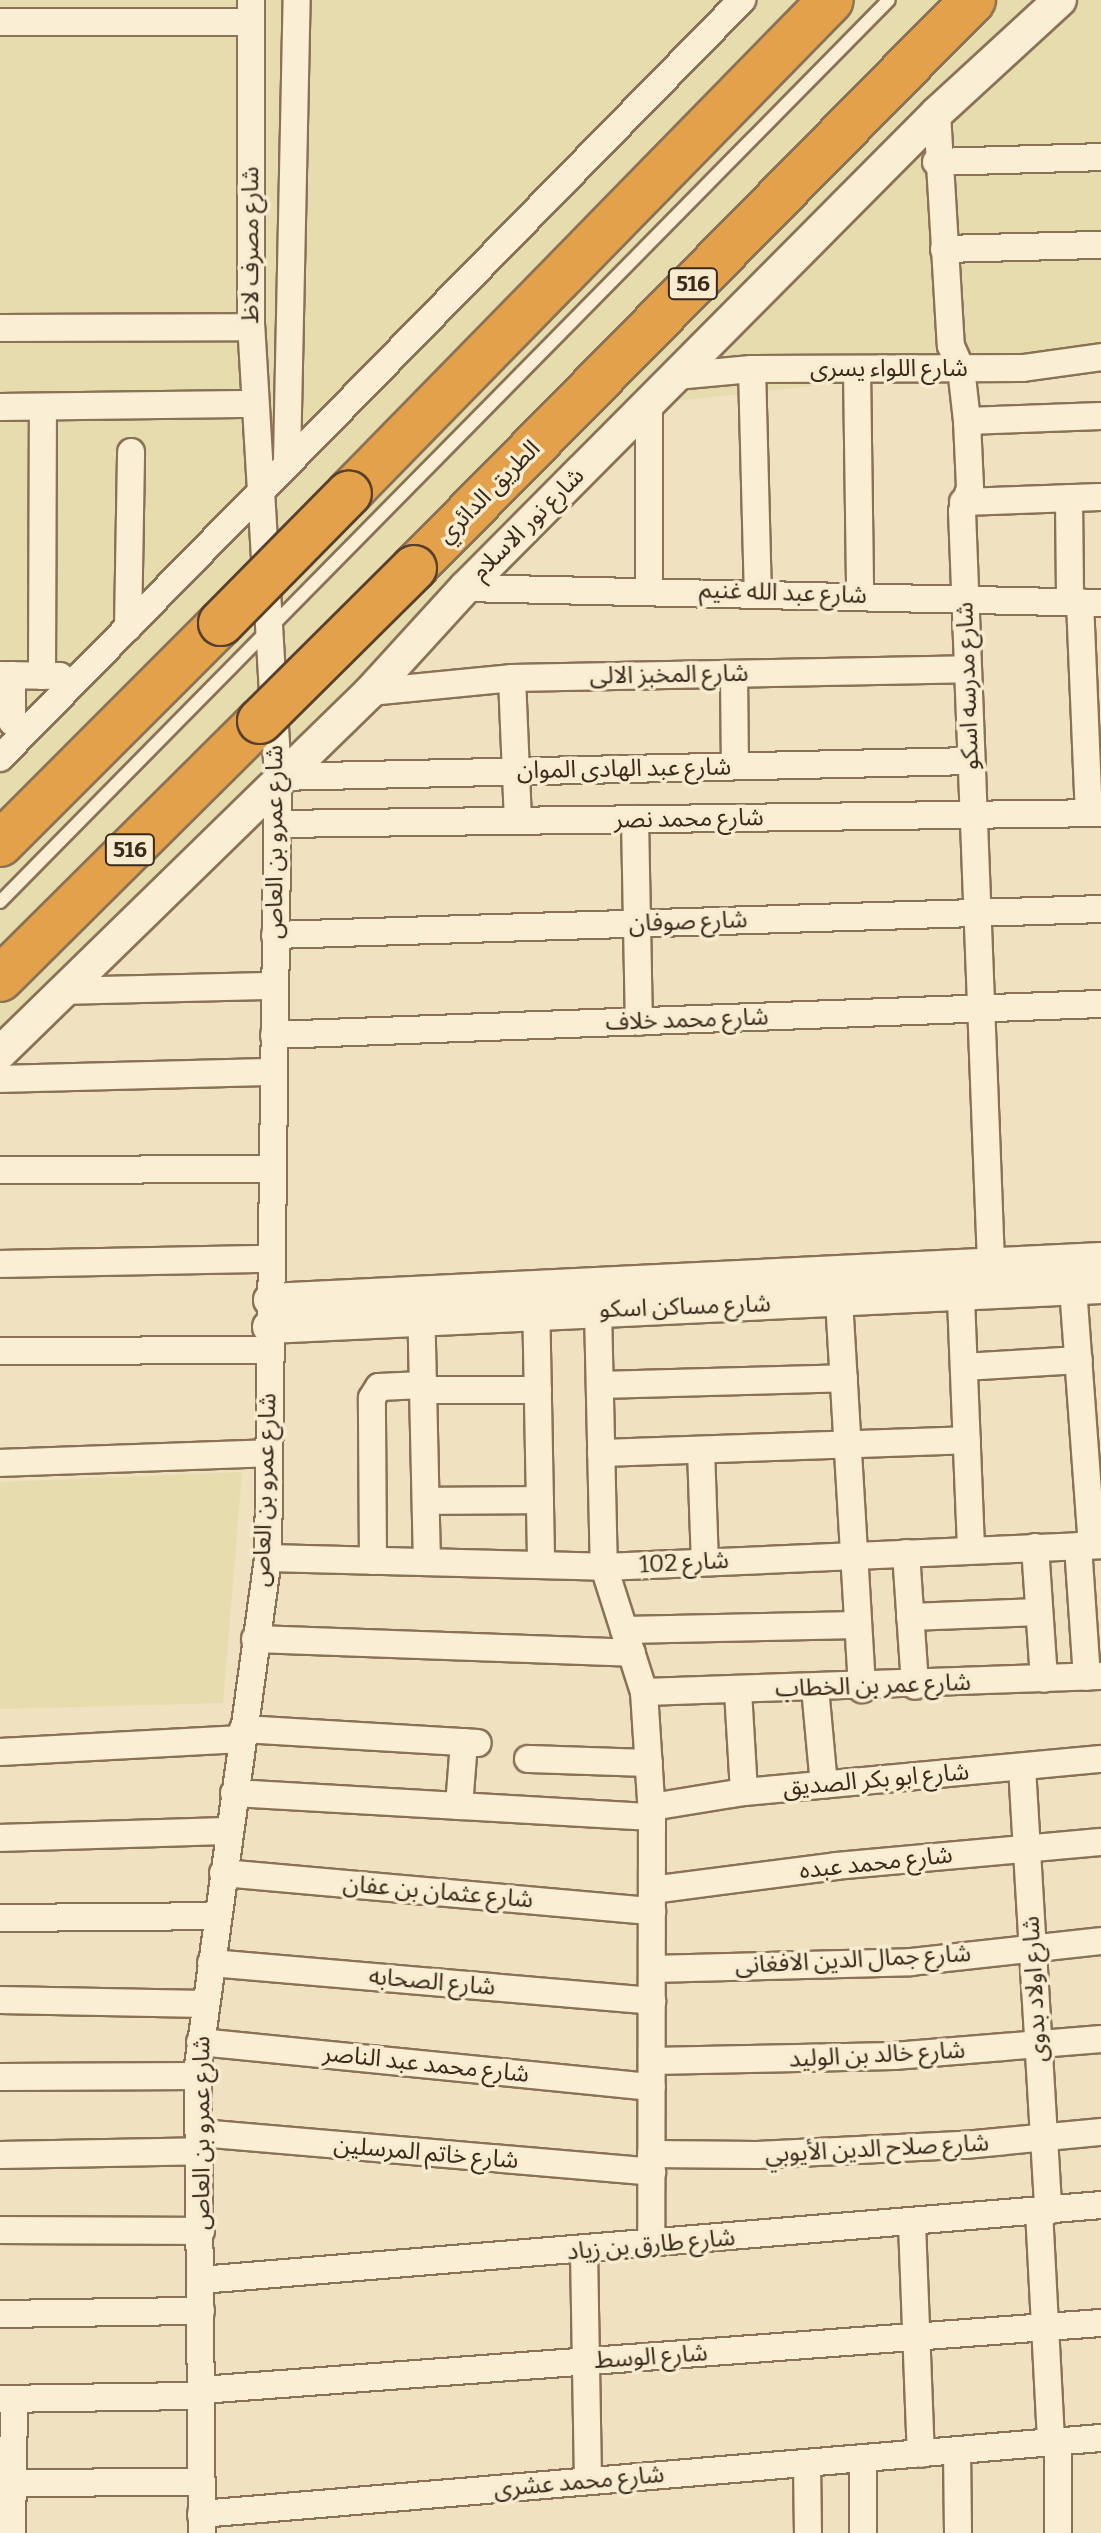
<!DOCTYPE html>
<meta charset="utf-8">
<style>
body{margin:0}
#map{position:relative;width:1101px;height:2533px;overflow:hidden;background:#f0e1c0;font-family:Bitter,"Noto Sans Arabic",serif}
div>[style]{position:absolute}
.farmland>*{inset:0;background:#e6dcad}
.roads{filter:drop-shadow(2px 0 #8a7257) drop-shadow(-2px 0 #8a7257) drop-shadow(0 2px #8a7257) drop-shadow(0 -2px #8a7257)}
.service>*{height:12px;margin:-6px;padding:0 6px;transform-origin:6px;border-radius:6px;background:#faefd4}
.minor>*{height:26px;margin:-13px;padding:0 13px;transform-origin:13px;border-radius:13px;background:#faefd4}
.tertiary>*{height:32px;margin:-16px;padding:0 16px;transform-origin:16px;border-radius:16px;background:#faefd4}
.motorway>*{height:44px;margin:-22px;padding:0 22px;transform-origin:22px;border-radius:22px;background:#e4a14c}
.bridges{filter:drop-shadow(2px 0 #57402c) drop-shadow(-2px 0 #57402c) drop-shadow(0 2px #57402c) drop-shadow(0 -2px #57402c)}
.motorway-bridge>*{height:44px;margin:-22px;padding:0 22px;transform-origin:22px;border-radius:22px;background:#e4a14c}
span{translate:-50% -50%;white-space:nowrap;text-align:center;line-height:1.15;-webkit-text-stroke:7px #f7ecd0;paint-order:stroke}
.shield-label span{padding:2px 6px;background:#f7ecd0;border:2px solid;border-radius:6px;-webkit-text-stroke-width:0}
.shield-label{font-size:22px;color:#392a1c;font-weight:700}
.street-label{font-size:24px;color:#392a1c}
</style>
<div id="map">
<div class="farmland">
<div style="clip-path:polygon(0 0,1101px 0,1101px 354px,657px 403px,0 1060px)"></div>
<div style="clip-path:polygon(242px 1472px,223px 1703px,0 1709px,0 1482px)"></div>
</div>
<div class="roads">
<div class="service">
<div style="left:0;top:902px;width:1266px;rotate:-45.42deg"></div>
</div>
<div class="minor">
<div style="left:0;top:22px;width:251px"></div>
<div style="left:937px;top:113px;width:233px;rotate:86.6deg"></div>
<div style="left:951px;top:346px;width:24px;rotate:66deg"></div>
<div style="left:961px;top:368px;width:53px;rotate:83.5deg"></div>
<div style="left:967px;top:421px;width:67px;rotate:87.4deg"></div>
<div style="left:970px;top:488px;width:24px;rotate:109deg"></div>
<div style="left:962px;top:511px;width:754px;rotate:87.79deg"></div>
<div style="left:936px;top:162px;width:165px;rotate:-1.7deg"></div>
<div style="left:944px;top:249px;width:157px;rotate:-1.5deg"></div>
<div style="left:0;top:328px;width:251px;rotate:-0.2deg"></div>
<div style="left:752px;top:369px;width:223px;rotate:88.5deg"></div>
<div style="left:857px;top:369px;width:226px;rotate:89.2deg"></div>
<div style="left:676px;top:376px;width:76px;rotate:-5.3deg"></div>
<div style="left:752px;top:369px;width:271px;rotate:-0.2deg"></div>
<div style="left:1023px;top:368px;width:79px;rotate:-8deg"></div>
<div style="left:0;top:407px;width:254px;rotate:-0.7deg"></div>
<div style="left:967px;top:421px;width:134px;rotate:-2.1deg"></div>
<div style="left:287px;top:460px;width:460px;rotate:-88.8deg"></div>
<div style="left:1069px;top:498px;width:104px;rotate:89.4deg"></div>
<div style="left:963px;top:502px;width:138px;rotate:-2.1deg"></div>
<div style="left:465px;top:588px;width:636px;rotate:1.35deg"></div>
<div style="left:649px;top:589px;width:186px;rotate:-90deg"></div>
<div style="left:1080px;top:602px;width:211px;rotate:87.6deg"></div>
<div style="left:128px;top:628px;width:176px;rotate:-89deg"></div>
<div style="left:734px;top:674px;width:92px;rotate:89.4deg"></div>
<div style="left:0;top:675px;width:60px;rotate:1deg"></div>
<div style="left:42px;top:676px;width:269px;rotate:-89.8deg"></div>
<div style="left:512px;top:678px;width:143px;rotate:87.6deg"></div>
<div style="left:370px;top:692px;width:143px;rotate:-5.6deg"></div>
<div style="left:512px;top:678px;width:456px;rotate:-1.1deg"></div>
<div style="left:12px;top:722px;width:47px;rotate:-90deg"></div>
<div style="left:0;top:758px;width:1061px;rotate:-45.61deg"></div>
<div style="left:278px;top:777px;width:693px;rotate:-1.32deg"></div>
<div style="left:635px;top:819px;width:203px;rotate:88.9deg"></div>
<div style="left:277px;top:824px;width:824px;rotate:-0.76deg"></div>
<div style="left:275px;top:935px;width:826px;rotate:-1.8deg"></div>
<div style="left:62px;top:991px;width:212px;rotate:-1.4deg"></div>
<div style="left:274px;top:1035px;width:828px;rotate:-2.15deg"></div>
<div style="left:0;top:1079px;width:273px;rotate:-1.5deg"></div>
<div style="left:0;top:1170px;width:272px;rotate:-0.2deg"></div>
<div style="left:0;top:1264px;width:270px;rotate:-1.1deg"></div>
<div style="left:960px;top:1274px;width:276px;rotate:87.7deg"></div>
<div style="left:1073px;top:1288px;width:258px;rotate:85.8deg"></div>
<div style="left:536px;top:1297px;width:268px;rotate:88.9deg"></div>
<div style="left:421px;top:1300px;width:262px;rotate:88.7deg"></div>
<div style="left:839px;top:1300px;width:390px;rotate:86.6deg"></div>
<div style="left:598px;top:1310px;width:257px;rotate:88.7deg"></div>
<div style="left:604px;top:1567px;width:131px;rotate:72.3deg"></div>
<div style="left:644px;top:1692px;width:125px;rotate:86.3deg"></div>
<div style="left:652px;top:1817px;width:427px;rotate:90.1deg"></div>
<div style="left:0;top:1351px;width:269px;rotate:-0.2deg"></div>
<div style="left:964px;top:1367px;width:115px;rotate:-3.5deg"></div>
<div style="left:600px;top:1385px;width:244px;rotate:-1.6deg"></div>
<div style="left:423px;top:1390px;width:115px"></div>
<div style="left:701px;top:1450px;width:112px;rotate:88deg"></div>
<div style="left:601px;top:1453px;width:366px;rotate:-2deg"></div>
<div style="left:0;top:1463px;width:268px;rotate:-2.1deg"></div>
<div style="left:426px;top:1501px;width:114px;rotate:-0.5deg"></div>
<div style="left:1078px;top:1546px;width:131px;rotate:86.1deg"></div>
<div style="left:1035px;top:1547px;width:132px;rotate:86.1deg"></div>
<div style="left:906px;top:1553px;width:133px;rotate:86.1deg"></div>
<div style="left:268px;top:1558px;width:336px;rotate:1.5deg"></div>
<div style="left:604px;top:1567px;width:497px;rotate:-2.5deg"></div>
<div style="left:373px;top:1561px;width:163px;rotate:-90.4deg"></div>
<div style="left:372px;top:1398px;width:13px;rotate:-58deg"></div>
<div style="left:379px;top:1387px;width:44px;rotate:-2.6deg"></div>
<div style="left:910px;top:1617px;width:129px;rotate:-2.2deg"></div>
<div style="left:624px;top:1630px;width:234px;rotate:-1.2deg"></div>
<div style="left:255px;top:1639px;width:377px;rotate:2.1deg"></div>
<div style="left:815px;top:1688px;width:97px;rotate:84.7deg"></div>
<div style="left:738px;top:1691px;width:101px;rotate:86.6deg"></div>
<div style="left:644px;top:1692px;width:457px;rotate:-2deg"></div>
<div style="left:243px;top:1729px;width:235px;rotate:3.4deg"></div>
<div style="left:0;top:1752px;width:242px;rotate:-3.1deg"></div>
<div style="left:528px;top:1759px;width:121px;rotate:1.9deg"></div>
<div style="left:1022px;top:1767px;width:445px;rotate:86.6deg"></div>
<div style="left:234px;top:1793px;width:419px;rotate:3.3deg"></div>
<div style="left:459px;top:1806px;width:64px;rotate:-85.5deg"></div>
<div style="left:652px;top:1807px;width:93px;rotate:-9.3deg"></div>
<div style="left:744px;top:1792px;width:359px;rotate:-5.3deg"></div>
<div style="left:0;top:1838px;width:229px;rotate:-1.8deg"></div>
<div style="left:223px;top:1873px;width:431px;rotate:5.1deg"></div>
<div style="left:652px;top:1890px;width:186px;rotate:-7.4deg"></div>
<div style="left:836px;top:1866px;width:266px;rotate:-5.2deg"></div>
<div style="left:0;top:1918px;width:217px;rotate:-0.5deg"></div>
<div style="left:211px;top:1963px;width:443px;rotate:4.9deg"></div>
<div style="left:652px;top:1969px;width:259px;rotate:-1.5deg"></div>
<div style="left:911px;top:1962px;width:191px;rotate:-6.3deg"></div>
<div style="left:0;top:2000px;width:205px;rotate:1.1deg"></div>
<div style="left:200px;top:2042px;width:454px;rotate:5.7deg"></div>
<div style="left:652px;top:2061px;width:242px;rotate:-1.2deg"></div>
<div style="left:894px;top:2056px;width:208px;rotate:-4.7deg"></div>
<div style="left:0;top:2077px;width:199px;rotate:-0.3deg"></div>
<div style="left:200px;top:2133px;width:454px;rotate:4.9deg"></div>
<div style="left:651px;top:2154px;width:106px;rotate:0.5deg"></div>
<div style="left:757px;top:2155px;width:208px;rotate:-2.8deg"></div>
<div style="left:965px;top:2145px;width:137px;rotate:-5.5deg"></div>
<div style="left:0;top:2155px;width:201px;rotate:-1.1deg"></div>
<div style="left:1039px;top:2211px;width:231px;rotate:87deg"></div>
<div style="left:912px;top:2224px;width:230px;rotate:87.8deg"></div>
<div style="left:0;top:2230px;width:201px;rotate:0.3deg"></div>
<div style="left:584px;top:2251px;width:230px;rotate:89deg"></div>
<div style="left:201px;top:2280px;width:903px;rotate:-4.76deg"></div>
<div style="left:0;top:2314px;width:201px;rotate:-0.9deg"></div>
<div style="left:201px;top:2390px;width:902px;rotate:-4.26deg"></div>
<div style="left:0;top:2399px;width:201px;rotate:-0.9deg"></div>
<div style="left:957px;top:2450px;width:83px;rotate:89.3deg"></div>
<div style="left:863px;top:2458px;width:75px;rotate:90deg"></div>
<div style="left:807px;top:2463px;width:70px;rotate:89.2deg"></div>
<div style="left:0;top:2483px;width:201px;rotate:-0.3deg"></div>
<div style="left:201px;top:2514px;width:903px;rotate:-4.83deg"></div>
<div style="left:12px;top:2533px;width:134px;rotate:-89.1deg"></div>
<div style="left:202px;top:2533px;width:467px;rotate:-90.5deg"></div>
<div style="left:198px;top:2066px;width:513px;rotate:-82.15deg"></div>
<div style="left:268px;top:1558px;width:781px;rotate:-89.27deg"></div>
<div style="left:278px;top:777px;width:451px;rotate:-93.4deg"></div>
<div style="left:251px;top:327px;width:327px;rotate:-90deg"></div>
<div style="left:1058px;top:2533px;width:91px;rotate:-90deg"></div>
</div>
<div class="tertiary">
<div style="left:0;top:1053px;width:517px;rotate:-44.29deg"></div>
<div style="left:370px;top:692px;width:141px;rotate:-47.6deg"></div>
<div style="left:465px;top:588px;width:670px;rotate:-45.18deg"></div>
<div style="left:937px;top:113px;width:167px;rotate:-42.6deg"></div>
<div style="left:270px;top:1300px;width:832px;rotate:-2.82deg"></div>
<div style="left:269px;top:1327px;width:833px;rotate:-2.75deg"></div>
</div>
<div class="motorway">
<div style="left:349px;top:493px;width:689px;rotate:-45.65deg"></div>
<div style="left:414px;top:568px;width:797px;rotate:-45.46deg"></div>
<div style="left:0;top:844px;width:313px;rotate:-45deg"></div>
<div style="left:0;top:979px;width:366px;rotate:-44.8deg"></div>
</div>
</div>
<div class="bridges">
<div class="motorway-bridge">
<div style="left:221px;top:623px;width:182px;rotate:-45.4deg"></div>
<div style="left:260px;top:721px;width:217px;rotate:-44.8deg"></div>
</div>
</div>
<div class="shield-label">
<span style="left:693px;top:284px">516</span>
<span style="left:130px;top:850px">516</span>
</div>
<div class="street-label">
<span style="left:251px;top:245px;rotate:-90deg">شارع مصرف لاظ</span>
<span style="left:889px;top:369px">شارع اللواء يسرى</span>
<span style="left:489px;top:492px;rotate:-45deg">الطريق الدائري</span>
<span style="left:528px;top:524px;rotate:-45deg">شارع نور الاسلام</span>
<span style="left:783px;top:593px;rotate:2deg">شارع عبد الله غنيم</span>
<span style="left:669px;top:675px;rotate:-1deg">شارع المخبز الالى</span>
<span style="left:968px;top:686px;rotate:-92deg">شارع مدرسه اسكو</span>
<span style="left:624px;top:769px;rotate:-1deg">شارع عبد الهادى الموان</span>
<span style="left:689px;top:819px;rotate:-1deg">شارع محمد نصر</span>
<span style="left:275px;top:842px;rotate:-90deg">شارع عمرو بن العاص</span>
<span style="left:688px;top:922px;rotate:-2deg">شارع صوفان</span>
<span style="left:687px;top:1020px;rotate:-2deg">شارع محمد خلاف</span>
<span style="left:685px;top:1307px;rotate:-2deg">شارع مساكن اسكو</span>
<span style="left:265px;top:1490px;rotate:-88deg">شارع عمرو بن العاص</span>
<span style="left:684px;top:1563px;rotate:-3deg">شارع 102</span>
<span style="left:873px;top:1686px;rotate:-2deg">شارع عمر بن الخطاب</span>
<span style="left:876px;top:1780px;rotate:-5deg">شارع ابو بكر الصديق</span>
<span style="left:876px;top:1863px;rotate:-6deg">شارع محمد عبده</span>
<span style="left:438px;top:1892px;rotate:5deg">شارع عثمان بن عفان</span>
<span style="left:853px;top:1960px;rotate:-3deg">شارع جمال الدين الافغانى</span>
<span style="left:432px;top:1982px;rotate:5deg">شارع الصحابه</span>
<span style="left:1035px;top:1989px;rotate:-93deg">شارع اولاد بدوى</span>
<span style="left:877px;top:2055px;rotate:-3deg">شارع خالد بن الوليد</span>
<span style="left:426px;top:2064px;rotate:6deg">شارع محمد عبد الناصر</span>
<span style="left:202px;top:2133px;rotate:-90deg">شارع عمرو بن العاص</span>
<span style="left:877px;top:2149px;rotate:-3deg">شارع صلاح الدين الأيوبي</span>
<span style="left:426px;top:2153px;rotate:5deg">شارع خاتم المرسلين</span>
<span style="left:651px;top:2245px;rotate:-5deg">شارع طارق بن زياد</span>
<span style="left:651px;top:2357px;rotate:-4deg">شارع الوسط</span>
<span style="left:579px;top:2482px;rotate:-5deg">شارع محمد عشرى</span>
</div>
</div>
